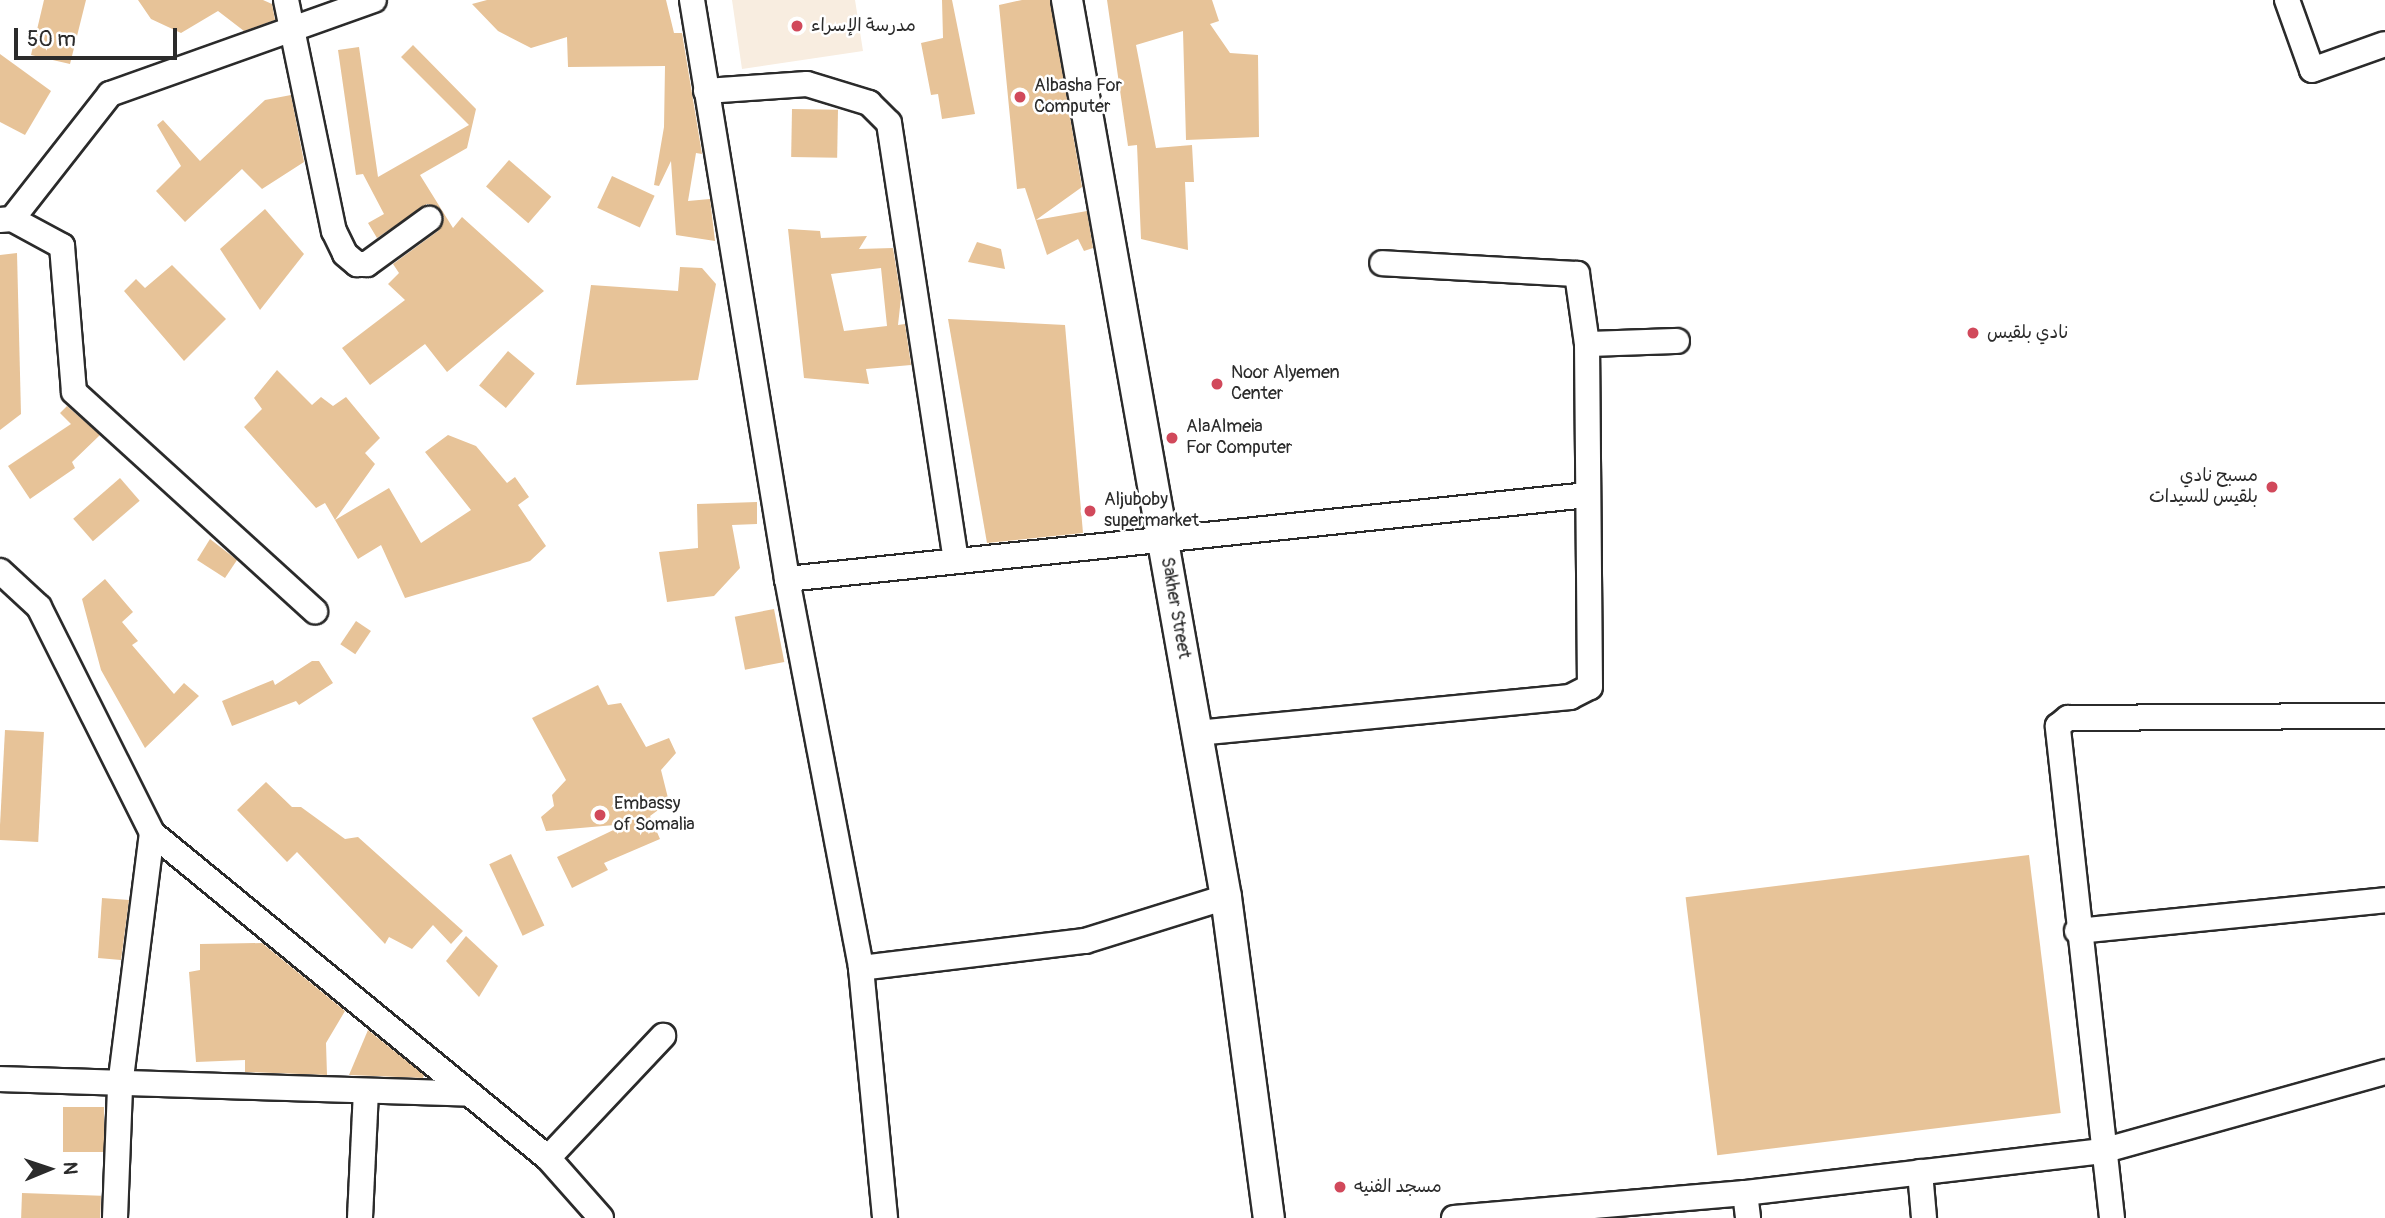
<!DOCTYPE html>
<meta charset="utf-8">
<style>
body{margin:0}
#map{position:relative;width:2385px;height:1218px;overflow:hidden;background:#fff;font-family:Pangolin,"Playpen Sans Arabic",sans-serif}
div>[style]{position:absolute}
.built>*{inset:0;background:#f8ede0}
.building>*{inset:0;background:#e7c398;transform-origin:0 0}
.roads{filter:drop-shadow(2px 0 #2b2b2b) drop-shadow(-2px 0 #2b2b2b) drop-shadow(0 2px #2b2b2b) drop-shadow(0 -2px #2b2b2b)}
.minor>*{height:24px;margin:-12px;padding:0 12px;transform-origin:12px;border-radius:12px;background:#fff}
.tertiary>*{height:30px;margin:-15px;padding:0 15px;transform-origin:15px;border-radius:15px;background:#fff}
.dots>*{width:19px;height:19px;translate:-50% -50%;box-sizing:border-box;border:4px solid #fff;border-radius:50%}
span{translate:-50% -50%;white-space:nowrap;text-align:center;line-height:1.15;-webkit-text-stroke:5px #fff;paint-order:stroke}
.poi-label{font-size:18px;color:#2b2b2b}
.left{translate:0 -50%;text-align:left}
.right{translate:-100% -50%;text-align:right}
.street-label{font-size:18px;color:#2b2b2b}
.north{position:absolute;left:14px;top:1134px;width:70px;height:70px;-webkit-text-stroke:5px #fff;paint-order:stroke;rotate:88deg;font-size:19px;font-weight:700;line-height:28px;text-align:center;color:#2b2b2b}
.north::after{content:'';display:block;margin:auto;width:24px;height:32px;background:#2b2b2b;clip-path:polygon(50% 0,100% 100%,50% 72%,0 100%)}
.scale{position:absolute;left:14px;top:28px;width:163px;height:32px;box-sizing:border-box;border:4px solid #2b2b2b;border-top:0;padding-left:9px;font-size:21px;line-height:24px;white-space:nowrap;color:#2b2b2b;-webkit-text-stroke:5px #fff;paint-order:stroke}
</style>
<div id="map">
<div class="built">
<div style="clip-path:polygon(732px 0,855px 0,863px 51px,742px 69px)"></div>
</div>
<div class="building">
<div style="clip-path:polygon(44px 0,86px 0,70px 64px,31px 55px)"></div>
<div style="clip-path:polygon(138px 0,263px 0,272px 4px,275px 20px,244px 31px,218px 11px,181px 33px,151px 19px)"></div>
<div style="clip-path:polygon(487px 0,666px 0,674px 33px,682px 33px,702px 154px,696px 153px,688px 201px,710px 199px,715px 241px,676px 235px,671px 161px,659px 186px,654px 185px,664px 127px,665px 66px,568px 67px,567px 37px,531px 48px,498px 31px,472px 4px)"></div>
<div style="clip-path:polygon(942px 0,952px 0,975px 114px,942px 119px,938px 94px,931px 95px,921px 43px,943px 38px)"></div>
<div style="clip-path:polygon(1022px 0,1050px 0,1082px 187px,1036px 220px,1087px 211px,1093px 248px,1084px 251px,1078px 239px,1047px 255px,1025px 188px,1017px 189px,999px 5px)"></div>
<div style="clip-path:polygon(1107px 0,1212px 0,1219px 21px,1210px 24px,1230px 53px,1258px 55px,1259px 137px,1186px 140px,1183px 31px,1136px 45px,1156px 148px,1192px 145px,1194px 182px,1185px 182px,1188px 250px,1141px 239px,1137px 145px,1128px 146px)"></div>
<div style="clip-path:polygon(413px 45px,476px 109px,467px 148px,420px 175px,453px 228px,462px 217px,544px 291px,447px 372px,425px 344px,370px 385px,342px 348px,405px 300px,388px 284px,399px 273px,393px 264px,438px 231px,444px 218px,436px 206px,427px 204px,377px 238px,368px 223px,384px 214px,363px 174px,356px 175px,338px 50px,359px 47px,378px 177px,469px 125px,401px 57px)"></div>
<div style="clip-path:polygon(0 54px,51px 91px,25px 135px,0 122px)"></div>
<div style="clip-path:polygon(291px 95px,304px 162px,262px 189px,242px 169px,185px 222px,156px 191px,181px 166px,157px 125px,163px 120px,200px 161px,265px 100px)"></div>
<div style="left:792px;top:109px;width:46px;height:48px;rotate:1deg"></div>
<div style="left:509px;top:160px;width:56px;height:35px;rotate:41deg"></div>
<div style="left:612px;top:176px;width:47px;height:35px;rotate:25deg"></div>
<div style="clip-path:polygon(265px 209px,304px 254px,260px 310px,220px 249px)"></div>
<div style="clip-path:polygon(evenodd,788px 229px,820px 231px,821px 238px,867px 236px,859px 249px,893px 248px,901px 298px,898px 325px,905px 324px,911px 365px,866px 369px,869px 384px,804px 378px,788px 229px,881px 268px,887px 326px,844px 331px,831px 274px,881px 268px)"></div>
<div style="clip-path:polygon(977px 242px,1001px 249px,1005px 269px,968px 262px)"></div>
<div style="clip-path:polygon(17px 253px,21px 414px,0 430px,0 255px)"></div>
<div style="clip-path:polygon(172px 265px,226px 319px,184px 361px,124px 291px,136px 279px,145px 288px)"></div>
<div style="clip-path:polygon(680px 267px,702px 268px,716px 284px,698px 380px,576px 385px,591px 285px,678px 291px)"></div>
<div style="clip-path:polygon(948px 319px,1065px 325px,1083px 533px,987px 543px)"></div>
<div style="left:508px;top:351px;width:35px;height:45px;rotate:40deg"></div>
<div style="clip-path:polygon(277px 370px,312px 405px,321px 397px,333px 406px,346px 397px,380px 438px,365px 453px,375px 464px,335px 520px,389px 488px,421px 543px,471px 510px,425px 452px,448px 435px,476px 446px,507px 483px,515px 477px,529px 497px,518px 505px,546px 546px,530px 561px,405px 598px,381px 545px,358px 559px,325px 503px,316px 508px,244px 427px,262px 409px,254px 398px)"></div>
<div style="clip-path:polygon(67px 406px,100px 435px,72px 462px,75px 468px,30px 499px,8px 466px,71px 424px,60px 413px)"></div>
<div style="left:120px;top:478px;width:30px;height:62px;rotate:49deg"></div>
<div style="clip-path:polygon(757px 502px,757px 524px,732px 525px,740px 568px,714px 596px,667px 602px,659px 552px,698px 548px,697px 504px)"></div>
<div style="clip-path:polygon(210px 539px,237px 560px,225px 578px,197px 560px)"></div>
<div style="clip-path:polygon(105px 579px,133px 612px,122px 622px,138px 641px,132px 645px,174px 694px,184px 683px,199px 696px,145px 748px,101px 670px,82px 599px)"></div>
<div style="left:774px;top:609px;width:54px;height:40px;rotate:79deg"></div>
<div style="left:356px;top:621px;width:18px;height:28px;rotate:34deg"></div>
<div style="clip-path:polygon(312px 661px,319px 661px,333px 683px,299px 705px,296px 701px,232px 726px,222px 701px,273px 680px,275px 685px)"></div>
<div style="clip-path:polygon(598px 685px,608px 705px,621px 703px,646px 747px,669px 738px,676px 753px,661px 770px,669px 802px,650px 816px,660px 839px,604px 863px,608px 870px,572px 888px,557px 857px,626px 824px,546px 831px,541px 817px,554px 806px,552px 795px,566px 780px,532px 718px)"></div>
<div style="left:5px;top:730px;width:39px;height:110px;rotate:3deg"></div>
<div style="clip-path:polygon(266px 782px,292px 807px,301px 807px,345px 839px,358px 837px,463px 931px,451px 944px,433px 925px,412px 949px,389px 937px,385px 944px,297px 852px,287px 862px,237px 810px)"></div>
<div style="left:511px;top:854px;width:79px;height:24px;rotate:65deg"></div>
<div style="left:2029px;top:855px;width:260px;height:346px;rotate:83deg"></div>
<div style="clip-path:polygon(102px 898px,129px 900px,121px 960px,98px 958px)"></div>
<div style="clip-path:polygon(466px 936px,498px 966px,479px 997px,446px 961px)"></div>
<div style="clip-path:polygon(262px 943px,345px 1011px,326px 1043px,327px 1075px,245px 1072px,245px 1060px,196px 1062px,189px 972px,200px 970px,200px 944px)"></div>
<div style="clip-path:polygon(368px 1030px,424px 1075px,423px 1078px,349px 1075px)"></div>
<div style="left:63px;top:1107px;width:41px;height:45px"></div>
<div style="left:22px;top:1193px;width:79px;height:25px;rotate:2deg"></div>
</div>
<div class="roads">
<div class="minor">
<div style="left:286px;top:0;width:236px;rotate:78.3deg"></div>
<div style="left:334px;top:231px;width:25px;rotate:64deg"></div>
<div style="left:345px;top:254px;width:16px;rotate:40deg"></div>
<div style="left:357px;top:264px;width:10px"></div>
<div style="left:367px;top:264px;width:77px;rotate:-36deg"></div>
<div style="left:692px;top:0;width:587px;rotate:80.68deg"></div>
<div style="left:787px;top:579px;width:396px;rotate:79.2deg"></div>
<div style="left:861px;top:968px;width:251px;rotate:84.5deg"></div>
<div style="left:2287px;top:0;width:74px;rotate:70.3deg"></div>
<div style="left:2312px;top:70px;width:77px;rotate:-19.6deg"></div>
<div style="left:706px;top:91px;width:101px;rotate:-4deg"></div>
<div style="left:807px;top:84px;width:65px;rotate:17deg"></div>
<div style="left:869px;top:103px;width:28px;rotate:45deg"></div>
<div style="left:889px;top:123px;width:443px;rotate:81.3deg"></div>
<div style="left:12px;top:219px;width:57px;rotate:28.4deg"></div>
<div style="left:62px;top:246px;width:146px;rotate:85.3deg"></div>
<div style="left:74px;top:392px;width:326px;rotate:42.3deg"></div>
<div style="left:0;top:220px;width:12px;rotate:-5deg"></div>
<div style="left:12px;top:219px;width:159px;rotate:-51.9deg"></div>
<div style="left:110px;top:94px;width:280px;rotate:-19.6deg"></div>
<div style="left:1587px;top:344px;width:90px;rotate:-1.9deg"></div>
<div style="left:0;top:571px;width:53px;rotate:42.7deg"></div>
<div style="left:39px;top:607px;width:253px;rotate:63.4deg"></div>
<div style="left:152px;top:833px;width:512px;rotate:39.38deg"></div>
<div style="left:548px;top:1158px;width:80px;rotate:48.5deg"></div>
<div style="left:787px;top:579px;width:804px;rotate:-5.99deg"></div>
<div style="left:1197px;top:733px;width:375px;rotate:-5.5deg"></div>
<div style="left:1570px;top:697px;width:22px;rotate:-27deg"></div>
<div style="left:1590px;top:687px;width:343px;rotate:-90.5deg"></div>
<div style="left:1587px;top:344px;width:71px;rotate:-98.1deg"></div>
<div style="left:1577px;top:274px;width:195px;rotate:-176.8deg"></div>
<div style="left:2077px;top:931px;width:310px;rotate:-5.7deg"></div>
<div style="left:861px;top:968px;width:226px;rotate:-6.9deg"></div>
<div style="left:1085px;top:941px;width:148px;rotate:-17.3deg"></div>
<div style="left:0;top:1079px;width:468px;rotate:1.8deg"></div>
<div style="left:548px;top:1158px;width:168px;rotate:-46.7deg"></div>
<div style="left:1920px;top:1172px;width:46px;rotate:85deg"></div>
<div style="left:1745px;top:1193px;width:25px;rotate:83deg"></div>
<div style="left:115px;top:1218px;width:132px;rotate:-87.8deg"></div>
<div style="left:120px;top:1086px;width:255px;rotate:-82.8deg"></div>
<div style="left:360px;top:1218px;width:126px;rotate:-87.3deg"></div>
<div style="left:1454px;top:1218px;width:292px;rotate:-4.9deg"></div>
<div style="left:1745px;top:1193px;width:359px;rotate:-6.7deg"></div>
<div style="left:2102px;top:1151px;width:294px;rotate:-15.6deg"></div>
<div style="left:2112px;top:1218px;width:495px;rotate:-96.3deg"></div>
<div style="left:2058px;top:726px;width:13px;rotate:-39deg"></div>
<div style="left:2068px;top:718px;width:317px;rotate:-0.4deg"></div>
</div>
<div class="tertiary">
<div style="left:1067px;top:0;width:911px;rotate:79.95deg"></div>
<div style="left:1226px;top:897px;width:324px;rotate:82.4deg"></div>
</div>
</div>
<div class="dots">
<div style="left:797px;top:26px;background:#d1495b"></div>
<div style="left:1020px;top:97px;background:#d1495b"></div>
<div style="left:1973px;top:333px;background:#d1495b"></div>
<div style="left:1217px;top:384px;background:#d1495b"></div>
<div style="left:1172px;top:438px;background:#d1495b"></div>
<div style="left:2272px;top:487px;background:#d1495b"></div>
<div style="left:1090px;top:511px;background:#d1495b"></div>
<div style="left:600px;top:815px;background:#d1495b"></div>
<div style="left:1340px;top:1187px;background:#d1495b"></div>
</div>
<div class="poi-label">
<span class="left" style="left:811px;top:26px">مدرسة الإسراء</span>
<span class="left" style="left:1034px;top:97px">Albasha For<br>Computer</span>
<span class="left" style="left:1987px;top:333px">نادي بلقيس</span>
<span class="left" style="left:1231px;top:384px">Noor Alyemen<br>Center</span>
<span class="left" style="left:1186px;top:438px">AlaAlmeia<br>For Computer</span>
<span class="right" style="left:2258px;top:487px">مسبح نادي<br>بلقيس للسيدات</span>
<span class="left" style="left:1104px;top:511px">Aljuboby<br>supermarket</span>
<span class="left" style="left:614px;top:815px">Embassy<br>of Somalia</span>
<span class="left" style="left:1354px;top:1187px">مسجد الفنيه</span>
</div>
<div class="street-label">
<span style="left:1175px;top:608px;rotate:80deg">Sakher Street</span>
</div>
<div class="north">N</div>
<div class="scale">50 m</div>
</div>
